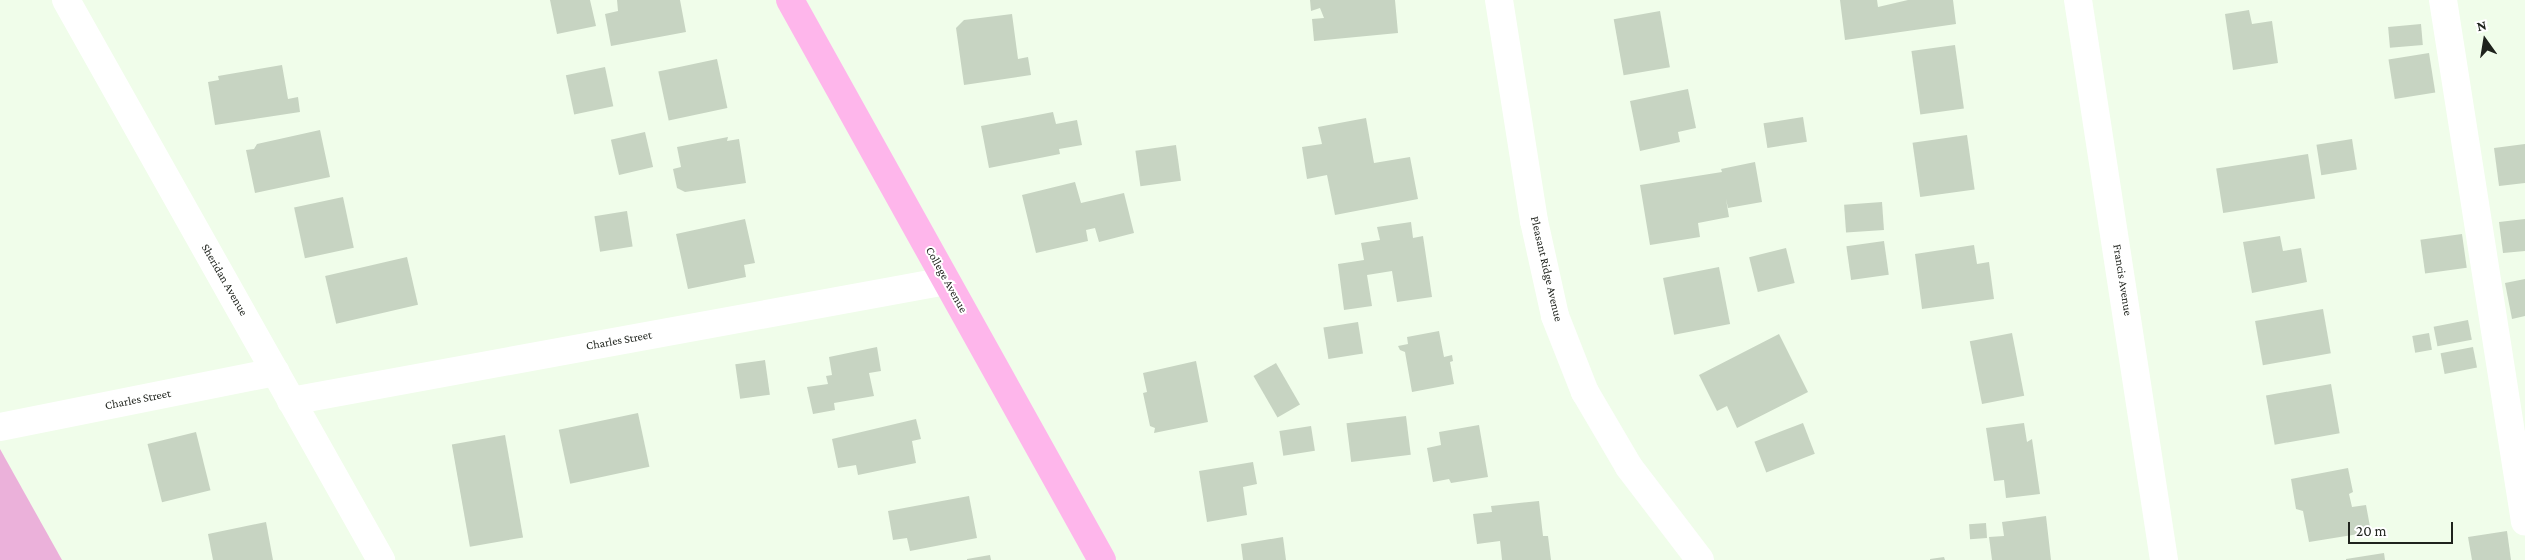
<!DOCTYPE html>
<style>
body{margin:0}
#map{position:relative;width:2525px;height:560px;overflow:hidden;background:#f0fdea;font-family:"Crimson Pro",serif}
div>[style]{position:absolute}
.green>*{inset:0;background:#ebb1da}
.building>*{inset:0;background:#c7d4c2;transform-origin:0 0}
.minor>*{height:28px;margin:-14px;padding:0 14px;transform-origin:14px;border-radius:14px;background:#fff}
.major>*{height:28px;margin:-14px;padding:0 14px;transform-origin:14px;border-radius:14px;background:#feb6eb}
span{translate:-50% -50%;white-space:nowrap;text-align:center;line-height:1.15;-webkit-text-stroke:4px #fff;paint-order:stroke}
.street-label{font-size:12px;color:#1f231d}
.north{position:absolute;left:2460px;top:15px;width:50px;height:50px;-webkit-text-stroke:4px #fff;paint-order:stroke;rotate:347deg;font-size:14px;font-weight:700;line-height:20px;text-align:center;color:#1f231d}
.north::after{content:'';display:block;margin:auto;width:18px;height:22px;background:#1f231d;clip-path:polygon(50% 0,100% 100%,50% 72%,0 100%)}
.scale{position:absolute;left:2348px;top:522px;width:105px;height:22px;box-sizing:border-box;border:2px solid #1f231d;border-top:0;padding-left:6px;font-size:15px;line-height:18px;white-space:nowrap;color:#1f231d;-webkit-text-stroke:4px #fff;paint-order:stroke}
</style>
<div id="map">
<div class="green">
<div style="clip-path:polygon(0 449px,62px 560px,0 560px)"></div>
</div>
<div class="building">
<div style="clip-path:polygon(550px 0,590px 0,596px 26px,557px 34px)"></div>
<div style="clip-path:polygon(617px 0,680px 0,686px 32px,611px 46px,605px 14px,618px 11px)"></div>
<div style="clip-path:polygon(1310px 0,1395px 0,1398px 33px,1314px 41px,1312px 19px,1324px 18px,1320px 8px,1311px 11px)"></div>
<div style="clip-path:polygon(1840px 0,1877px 0,1878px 7px,1908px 0,1953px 0,1956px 24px,1845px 40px)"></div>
<div style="clip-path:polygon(2249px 10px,2252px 24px,2272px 21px,2278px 63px,2233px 70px,2225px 14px)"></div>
<div style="left:1660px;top:11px;width:57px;height:47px;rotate:80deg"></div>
<div style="clip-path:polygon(1012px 14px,1018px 59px,1028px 57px,1031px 75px,964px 85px,956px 28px,964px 20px)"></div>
<div style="left:2421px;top:24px;width:21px;height:33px;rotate:85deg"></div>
<div style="left:1955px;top:45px;width:64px;height:44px;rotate:82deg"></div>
<div style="left:2429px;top:53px;width:40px;height:41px;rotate:81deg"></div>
<div style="left:717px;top:59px;width:50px;height:60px;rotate:78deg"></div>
<div style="clip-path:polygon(282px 65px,288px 99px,298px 97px,300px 112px,215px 125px,208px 82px,219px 80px,218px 76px)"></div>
<div style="left:605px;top:67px;width:40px;height:40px;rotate:78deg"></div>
<div style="clip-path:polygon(1688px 89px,1696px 128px,1678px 132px,1680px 142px,1640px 151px,1630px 101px)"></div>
<div style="clip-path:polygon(1053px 112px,1056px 124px,1077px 120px,1082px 145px,1059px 149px,1060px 154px,989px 168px,981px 126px)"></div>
<div style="left:1803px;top:117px;width:25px;height:40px;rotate:81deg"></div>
<div style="clip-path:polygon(1366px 118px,1374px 163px,1410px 157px,1418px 199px,1335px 215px,1327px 175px,1307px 179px,1302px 147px,1322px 144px,1318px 127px)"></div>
<div style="clip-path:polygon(320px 130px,330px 177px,255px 193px,246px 150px,254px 149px,257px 144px)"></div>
<div style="left:645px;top:132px;width:36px;height:35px;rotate:77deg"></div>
<div style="left:1967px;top:135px;width:55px;height:55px;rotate:82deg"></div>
<div style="clip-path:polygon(728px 137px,727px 141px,739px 139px,746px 183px,685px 192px,677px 188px,673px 169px,681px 167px,677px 147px)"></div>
<div style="left:2352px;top:139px;width:31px;height:36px;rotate:81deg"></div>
<div style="clip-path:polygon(2525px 144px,2525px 183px,2499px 186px,2494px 148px)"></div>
<div style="left:1176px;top:145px;width:36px;height:41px;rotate:82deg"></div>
<div style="left:2308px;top:154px;width:45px;height:93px;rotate:81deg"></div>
<div style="clip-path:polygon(1755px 162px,1762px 202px,1728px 208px,1726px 199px,1729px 217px,1698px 223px,1700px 237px,1650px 245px,1640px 185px,1722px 172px,1721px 169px)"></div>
<div style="clip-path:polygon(1075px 182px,1081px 203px,1124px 193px,1134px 233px,1099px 242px,1095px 228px,1086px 230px,1088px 241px,1036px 253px,1022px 195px)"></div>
<div style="left:343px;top:197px;width:52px;height:50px;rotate:78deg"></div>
<div style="left:1882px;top:202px;width:28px;height:38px;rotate:86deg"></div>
<div style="left:627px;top:211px;width:36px;height:33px;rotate:81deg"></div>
<div style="clip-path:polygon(745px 219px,755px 263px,744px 265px,746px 277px,688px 289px,676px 234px)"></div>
<div style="clip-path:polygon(2525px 219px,2525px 251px,2503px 253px,2499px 222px)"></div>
<div style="clip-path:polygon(1411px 222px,1413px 238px,1423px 236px,1432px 297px,1397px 302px,1392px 271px,1367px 275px,1372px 306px,1344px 310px,1338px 264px,1364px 260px,1361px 243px,1380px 240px,1377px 227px)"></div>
<div style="left:2462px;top:234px;width:34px;height:42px;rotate:82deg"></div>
<div style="clip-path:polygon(2280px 236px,2283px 251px,2301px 248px,2307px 282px,2252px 293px,2243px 242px)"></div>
<div style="left:1884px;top:241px;width:34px;height:38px;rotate:82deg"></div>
<div style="clip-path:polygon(1974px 245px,1977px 264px,1989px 262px,1994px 299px,1922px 309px,1915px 254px)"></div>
<div style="left:1786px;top:248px;width:36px;height:38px;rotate:76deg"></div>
<div style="left:407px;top:257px;width:49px;height:84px;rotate:77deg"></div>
<div style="left:1719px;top:267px;width:58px;height:57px;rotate:79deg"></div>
<div style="clip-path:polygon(2525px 279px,2525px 316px,2512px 319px,2505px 283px)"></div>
<div style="left:2323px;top:309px;width:45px;height:69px;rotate:80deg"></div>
<div style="left:2468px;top:320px;width:20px;height:35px;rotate:79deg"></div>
<div style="left:1358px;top:322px;width:32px;height:35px;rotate:81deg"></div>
<div style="clip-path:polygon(1439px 331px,1444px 357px,1452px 355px,1453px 361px,1450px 362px,1454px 384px,1412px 392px,1405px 352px,1400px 350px,1398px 346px,1408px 344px,1407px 337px)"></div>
<div style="left:2012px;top:333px;width:64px;height:43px;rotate:79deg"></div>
<div style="left:2429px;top:333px;width:17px;height:17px;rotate:80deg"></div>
<div style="clip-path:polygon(1779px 334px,1808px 392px,1737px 428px,1727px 406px,1717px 411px,1699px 375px)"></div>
<div style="clip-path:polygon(877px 347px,881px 371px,869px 373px,874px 396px,834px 403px,835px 410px,813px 414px,807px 387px,828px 384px,826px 376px,832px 375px,829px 357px)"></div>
<div style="left:2473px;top:347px;width:21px;height:33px;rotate:79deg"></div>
<div style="left:765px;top:360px;width:35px;height:30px;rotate:82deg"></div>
<div style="clip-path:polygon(1196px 361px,1208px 422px,1154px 433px,1155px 428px,1150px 426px,1143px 393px,1147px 392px,1143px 373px)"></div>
<div style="left:1276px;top:363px;width:48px;height:26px;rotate:60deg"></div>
<div style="left:2331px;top:384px;width:50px;height:66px;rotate:80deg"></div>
<div style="left:638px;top:413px;width:55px;height:81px;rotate:78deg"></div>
<div style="left:1406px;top:416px;width:39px;height:60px;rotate:83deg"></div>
<div style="clip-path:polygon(916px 419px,921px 439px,912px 441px,916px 463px,858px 475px,856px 465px,838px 468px,832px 439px)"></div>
<div style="left:1803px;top:423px;width:33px;height:52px;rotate:69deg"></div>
<div style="clip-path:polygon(2024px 423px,2027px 442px,2032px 439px,2040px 494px,2006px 498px,2004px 480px,1994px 481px,1986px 428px)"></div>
<div style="clip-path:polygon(1479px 425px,1488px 477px,1451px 483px,1449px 479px,1433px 482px,1427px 448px,1441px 445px,1439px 432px)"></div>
<div style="left:1311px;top:426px;width:25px;height:32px;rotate:81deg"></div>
<div style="left:196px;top:432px;width:60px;height:50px;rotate:76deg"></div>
<div style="left:505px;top:435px;width:104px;height:54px;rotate:80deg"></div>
<div style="clip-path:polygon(1253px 462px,1257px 484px,1243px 487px,1247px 515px,1207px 522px,1199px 471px)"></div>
<div style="clip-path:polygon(2348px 468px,2353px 492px,2349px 494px,2352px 507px,2366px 505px,2371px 532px,2309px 542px,2303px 511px,2296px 509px,2291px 479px)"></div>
<div style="clip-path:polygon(969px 496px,977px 538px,910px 551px,907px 538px,893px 540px,888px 511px)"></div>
<div style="clip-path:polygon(1539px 501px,1543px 536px,1548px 536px,1551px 560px,1502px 560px,1500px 541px,1477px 544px,1473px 514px,1492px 512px,1491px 506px)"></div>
<div style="clip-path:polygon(2046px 516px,2051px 560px,1992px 560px,1989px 537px,2004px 536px,2002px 522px)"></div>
<div style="clip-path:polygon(266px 522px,273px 560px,213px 560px,208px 534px)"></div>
<div style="left:1986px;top:523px;width:15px;height:17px;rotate:86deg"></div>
<div style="clip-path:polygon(2507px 531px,2511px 560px,2472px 560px,2468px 537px)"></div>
<div style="clip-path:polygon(1283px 537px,1286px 560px,1243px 560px,1241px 544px)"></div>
<div style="clip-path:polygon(2384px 553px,2385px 560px,2346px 560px,2346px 559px)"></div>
<div style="clip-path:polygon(990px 555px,991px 560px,967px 560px,967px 559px)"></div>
<div style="clip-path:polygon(1944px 557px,1945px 560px,1930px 560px,1930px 559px)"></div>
</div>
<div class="minor">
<div style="left:66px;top:0;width:643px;rotate:60.64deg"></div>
<div style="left:1499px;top:0;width:224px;rotate:81deg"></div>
<div style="left:1534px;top:221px;width:97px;rotate:77.5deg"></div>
<div style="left:1555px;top:316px;width:82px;rotate:68.5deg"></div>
<div style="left:1585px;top:392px;width:87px;rotate:59.6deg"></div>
<div style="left:1629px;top:467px;width:117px;rotate:52.6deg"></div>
<div style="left:2078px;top:0;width:567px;rotate:81.27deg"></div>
<div style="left:2443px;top:0;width:528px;rotate:81.07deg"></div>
<div style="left:291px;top:401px;width:666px;rotate:-10.38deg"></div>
<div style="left:0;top:427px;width:281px;rotate:-11.3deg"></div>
</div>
<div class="major">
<div style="left:790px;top:0;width:641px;rotate:60.88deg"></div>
</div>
<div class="street-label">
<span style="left:1546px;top:269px;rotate:77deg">Pleasant Ridge Avenue</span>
<span style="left:224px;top:280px;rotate:60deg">Sheridan Avenue</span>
<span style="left:946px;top:280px;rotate:61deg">College Avenue</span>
<span style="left:2122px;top:280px;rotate:81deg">Francis Avenue</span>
<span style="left:619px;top:341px;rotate:-10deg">Charles Street</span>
<span style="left:138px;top:400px;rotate:-11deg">Charles Street</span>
</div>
<div class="north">N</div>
<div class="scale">20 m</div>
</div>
